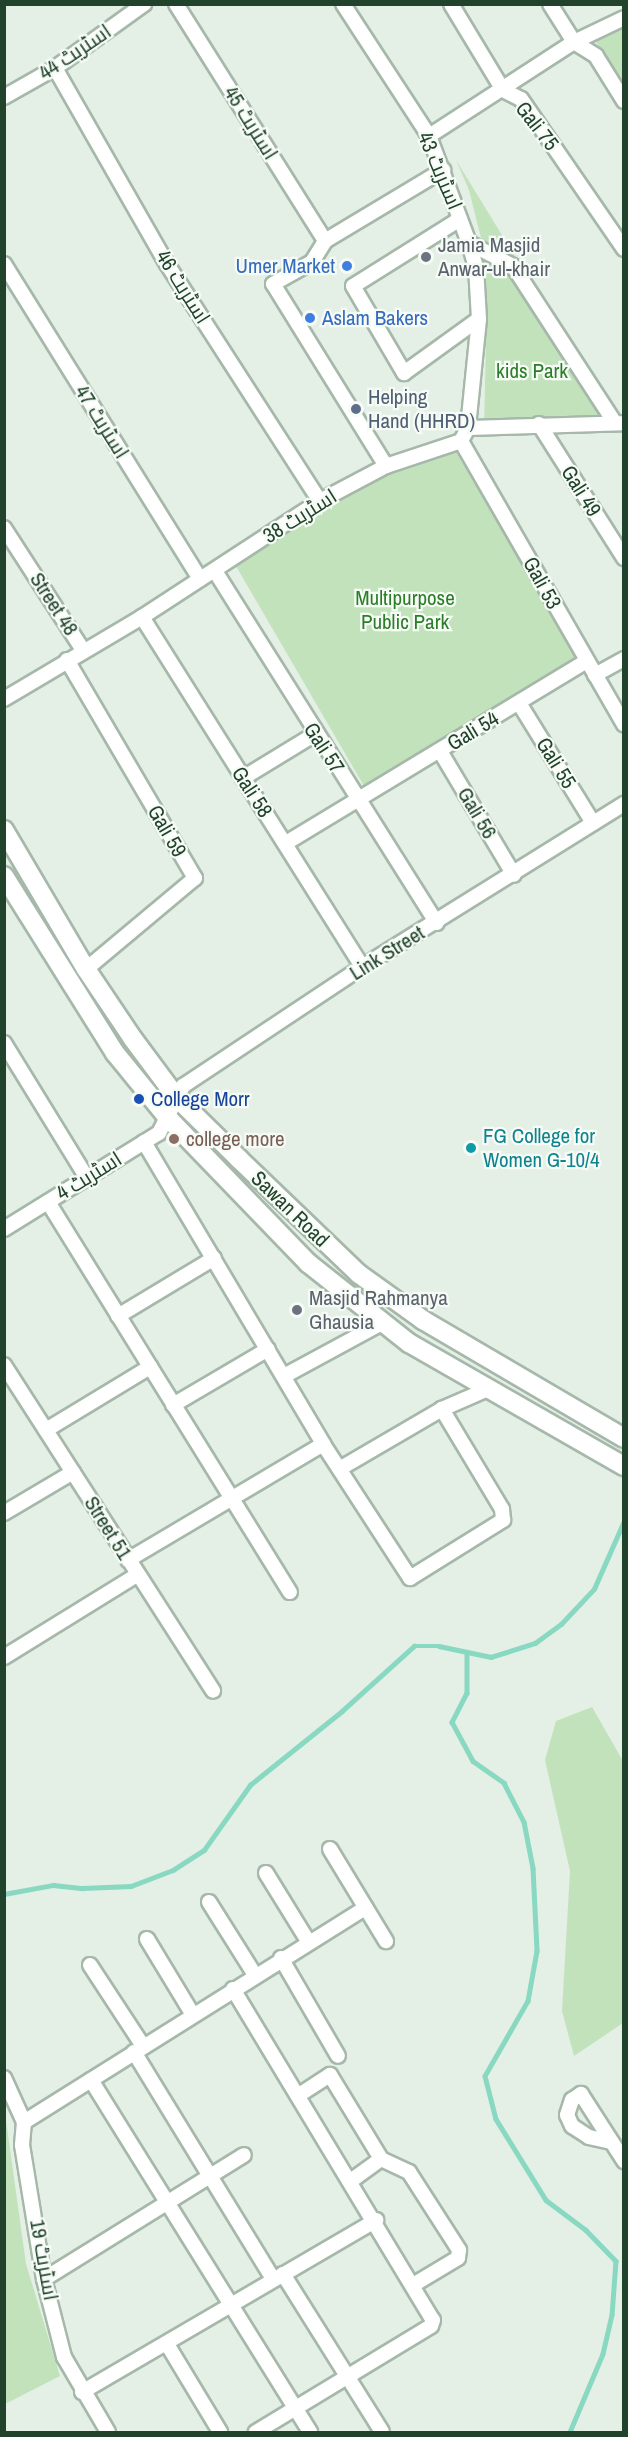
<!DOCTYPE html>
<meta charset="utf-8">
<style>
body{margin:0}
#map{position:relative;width:628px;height:2437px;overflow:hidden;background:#e4efe6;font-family:"Archivo Narrow",Cairo,sans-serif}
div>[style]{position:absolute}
.green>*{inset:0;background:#c2e2bc}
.stream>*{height:4.5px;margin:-2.25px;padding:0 2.25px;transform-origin:2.25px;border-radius:2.25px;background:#88d8c2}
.roads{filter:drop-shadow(2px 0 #a6b8aa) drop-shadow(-2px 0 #a6b8aa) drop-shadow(0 2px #a6b8aa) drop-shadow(0 -2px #a6b8aa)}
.minor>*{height:14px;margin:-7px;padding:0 7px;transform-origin:7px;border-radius:7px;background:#fff}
.secondary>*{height:18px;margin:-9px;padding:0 9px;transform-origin:9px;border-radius:9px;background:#fff}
.dots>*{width:16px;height:16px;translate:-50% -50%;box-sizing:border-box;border:3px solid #f6fbf6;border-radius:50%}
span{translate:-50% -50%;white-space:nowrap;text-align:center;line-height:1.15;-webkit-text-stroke:4.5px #f6fbf6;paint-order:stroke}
.street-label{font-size:21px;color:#21432b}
.worship-label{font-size:21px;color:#5b616d}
.left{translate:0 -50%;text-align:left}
.shop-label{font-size:21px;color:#366cbe}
.right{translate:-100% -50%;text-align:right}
.park-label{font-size:21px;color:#2b7e28}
.service-label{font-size:21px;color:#4e5e75}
.transit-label{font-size:21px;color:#164399}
.culture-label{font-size:21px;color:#0d838f}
.education-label{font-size:21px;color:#785e54}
.frame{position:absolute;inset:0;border:6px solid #21432b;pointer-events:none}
</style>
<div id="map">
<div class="green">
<div style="clip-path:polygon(623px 25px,623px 83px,596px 42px)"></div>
<div style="clip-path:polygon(456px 160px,612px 415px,535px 417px,484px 428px,487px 301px,482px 242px,469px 190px)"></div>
<div style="clip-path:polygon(456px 452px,577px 657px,364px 786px,236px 566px,326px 506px,372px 481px)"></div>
<div style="clip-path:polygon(592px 1707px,623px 1761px,623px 2023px,574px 2056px,562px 2011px,570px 1871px,545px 1760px,556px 1721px)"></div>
<div style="clip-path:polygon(4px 2106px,26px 2264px,60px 2376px,5px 2404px)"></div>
</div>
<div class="stream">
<div style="left:467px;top:1652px;width:41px;rotate:90deg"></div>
<div style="left:467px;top:1693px;width:33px;rotate:117deg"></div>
<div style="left:452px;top:1722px;width:44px;rotate:61.7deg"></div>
<div style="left:473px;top:1761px;width:38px;rotate:35deg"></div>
<div style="left:504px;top:1783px;width:44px;rotate:62.9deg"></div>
<div style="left:524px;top:1822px;width:47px;rotate:78.9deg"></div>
<div style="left:533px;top:1868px;width:83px;rotate:87.2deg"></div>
<div style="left:537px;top:1951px;width:51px;rotate:100.2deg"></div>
<div style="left:528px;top:2001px;width:86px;rotate:119.8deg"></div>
<div style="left:485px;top:2076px;width:44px;rotate:75.7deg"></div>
<div style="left:496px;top:2119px;width:95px;rotate:58.3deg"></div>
<div style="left:546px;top:2200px;width:50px;rotate:36.9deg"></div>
<div style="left:586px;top:2230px;width:43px;rotate:45.9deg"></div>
<div style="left:616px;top:2261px;width:54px;rotate:94.2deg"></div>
<div style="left:612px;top:2315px;width:40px;rotate:103deg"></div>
<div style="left:603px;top:2354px;width:85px;rotate:112.9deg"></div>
<div style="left:4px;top:1894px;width:50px;rotate:-10.4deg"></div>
<div style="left:53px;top:1885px;width:30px;rotate:6deg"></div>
<div style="left:83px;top:1888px;width:48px;rotate:-2.4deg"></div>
<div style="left:131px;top:1886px;width:45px;rotate:-20.9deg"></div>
<div style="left:173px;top:1870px;width:37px;rotate:-33deg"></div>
<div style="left:204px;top:1850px;width:80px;rotate:-54.7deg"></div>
<div style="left:250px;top:1785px;width:118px;rotate:-38.8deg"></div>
<div style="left:342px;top:1711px;width:97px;rotate:-42.1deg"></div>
<div style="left:414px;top:1646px;width:25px"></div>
<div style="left:439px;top:1646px;width:53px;rotate:11.9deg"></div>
<div style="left:491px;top:1657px;width:46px;rotate:-17.7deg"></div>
<div style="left:535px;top:1643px;width:32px;rotate:-36deg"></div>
<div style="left:561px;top:1624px;width:48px;rotate:-46.7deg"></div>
<div style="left:594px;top:1589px;width:74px;rotate:-66.2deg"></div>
</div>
<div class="roads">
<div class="minor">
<div style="left:176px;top:4px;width:280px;rotate:57.8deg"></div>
<div style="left:343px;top:4px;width:158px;rotate:56.9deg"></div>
<div style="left:429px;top:136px;width:114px;rotate:69.5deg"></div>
<div style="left:469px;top:243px;width:25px;rotate:74deg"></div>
<div style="left:476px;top:267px;width:52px;rotate:86.7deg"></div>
<div style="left:479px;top:319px;width:110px;rotate:95.8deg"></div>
<div style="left:451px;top:4px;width:100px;rotate:58.8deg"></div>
<div style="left:503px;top:90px;width:20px;rotate:27deg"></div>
<div style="left:521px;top:99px;width:182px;rotate:55.5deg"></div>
<div style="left:550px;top:4px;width:45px;rotate:57.7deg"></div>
<div style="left:574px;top:42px;width:26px;rotate:32deg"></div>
<div style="left:596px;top:56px;width:53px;rotate:58.1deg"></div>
<div style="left:55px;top:68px;width:226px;rotate:60.3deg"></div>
<div style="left:167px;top:264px;width:282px;rotate:57.2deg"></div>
<div style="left:4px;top:97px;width:59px;rotate:-29.6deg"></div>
<div style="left:55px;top:68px;width:110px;rotate:-35.7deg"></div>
<div style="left:429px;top:136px;width:173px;rotate:-33deg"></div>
<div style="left:574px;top:42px;width:55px;rotate:-25.6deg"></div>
<div style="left:460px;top:219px;width:126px;rotate:147.9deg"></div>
<div style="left:353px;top:286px;width:101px;rotate:59.6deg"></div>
<div style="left:404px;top:373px;width:92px;rotate:-35.8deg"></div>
<div style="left:469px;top:243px;width:50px;rotate:27.6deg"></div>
<div style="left:513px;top:266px;width:187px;rotate:57deg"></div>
<div style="left:4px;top:264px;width:371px;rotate:58.1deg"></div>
<div style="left:539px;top:424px;width:159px;rotate:57.6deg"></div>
<div style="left:461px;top:441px;width:327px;rotate:60.1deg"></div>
<div style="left:386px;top:466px;width:214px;rotate:-121.8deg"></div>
<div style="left:273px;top:284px;width:45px;rotate:-29.4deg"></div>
<div style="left:312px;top:262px;width:25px;rotate:-58deg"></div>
<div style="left:325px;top:241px;width:138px;rotate:-31deg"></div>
<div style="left:4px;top:528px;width:145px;rotate:57.1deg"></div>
<div style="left:215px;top:571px;width:416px;rotate:57.8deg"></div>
<div style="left:142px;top:617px;width:413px;rotate:57.8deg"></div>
<div style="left:67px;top:660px;width:253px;rotate:59.6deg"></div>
<div style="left:195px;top:878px;width:142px;rotate:140.1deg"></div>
<div style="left:595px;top:675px;width:33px;rotate:-29deg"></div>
<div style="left:4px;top:699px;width:161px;rotate:-30.7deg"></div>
<div style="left:142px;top:617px;width:212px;rotate:-33.1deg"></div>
<div style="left:320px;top:501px;width:75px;rotate:-27.9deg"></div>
<div style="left:386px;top:466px;width:79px;rotate:-18.4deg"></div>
<div style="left:461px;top:441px;width:15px;rotate:-62deg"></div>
<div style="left:468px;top:428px;width:156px;rotate:-1.8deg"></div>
<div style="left:519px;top:703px;width:141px;rotate:58.3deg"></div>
<div style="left:440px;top:751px;width:144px;rotate:59.2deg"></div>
<div style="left:243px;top:778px;width:84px;rotate:-31.4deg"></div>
<div style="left:286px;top:843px;width:351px;rotate:-31.2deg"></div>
<div style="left:4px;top:1043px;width:158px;rotate:58.4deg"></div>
<div style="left:144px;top:1142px;width:351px;rotate:59.3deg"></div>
<div style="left:323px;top:1444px;width:160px;rotate:57deg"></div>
<div style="left:410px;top:1578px;width:110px;rotate:-31.9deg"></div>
<div style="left:503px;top:1520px;width:11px;rotate:-95deg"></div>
<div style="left:502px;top:1509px;width:117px;rotate:-121deg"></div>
<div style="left:48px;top:1202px;width:459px;rotate:58.2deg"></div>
<div style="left:4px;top:1229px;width:182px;rotate:-31.8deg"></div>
<div style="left:159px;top:1133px;width:53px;rotate:-62.9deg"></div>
<div style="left:183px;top:1086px;width:215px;rotate:-33.6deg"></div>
<div style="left:362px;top:967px;width:309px;rotate:-31.9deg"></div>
<div style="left:118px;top:1316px;width:112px;rotate:-31.1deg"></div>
<div style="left:4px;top:1365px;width:387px;rotate:57.3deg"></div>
<div style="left:284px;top:1376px;width:111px;rotate:-28.4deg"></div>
<div style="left:173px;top:1405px;width:110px;rotate:-30.5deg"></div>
<div style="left:46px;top:1430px;width:122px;rotate:-31.2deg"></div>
<div style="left:341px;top:1468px;width:117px;rotate:-30.3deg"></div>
<div style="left:442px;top:1409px;width:48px;rotate:-23.4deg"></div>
<div style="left:4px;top:1513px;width:80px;rotate:-30.7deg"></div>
<div style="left:128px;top:1560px;width:227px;rotate:-30.7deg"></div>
<div style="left:4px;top:1657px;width:156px;rotate:-31.7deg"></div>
<div style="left:330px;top:1849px;width:108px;rotate:58.7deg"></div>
<div style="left:266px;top:1873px;width:80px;rotate:58.3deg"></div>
<div style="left:209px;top:1902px;width:86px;rotate:57.8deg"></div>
<div style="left:147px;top:1939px;width:89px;rotate:58.8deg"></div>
<div style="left:281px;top:1958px;width:113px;rotate:59.8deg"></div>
<div style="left:90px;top:1965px;width:97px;rotate:56.8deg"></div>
<div style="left:233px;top:1989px;width:387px;rotate:58.9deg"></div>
<div style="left:433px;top:2320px;width:6px;rotate:108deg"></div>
<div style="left:431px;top:2326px;width:205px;rotate:148.8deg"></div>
<div style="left:134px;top:2052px;width:266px;rotate:58.5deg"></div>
<div style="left:4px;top:2078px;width:48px;rotate:65.6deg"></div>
<div style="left:24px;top:2122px;width:23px;rotate:95deg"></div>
<div style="left:22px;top:2145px;width:136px;rotate:80.7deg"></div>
<div style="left:44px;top:2279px;width:81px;rotate:75.6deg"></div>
<div style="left:64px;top:2357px;width:87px;rotate:59.6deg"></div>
<div style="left:91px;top:2080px;width:415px;rotate:58.1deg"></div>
<div style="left:299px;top:2095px;width:37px;rotate:-33deg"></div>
<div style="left:330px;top:2075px;width:98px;rotate:58.7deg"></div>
<div style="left:381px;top:2159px;width:31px;rotate:25deg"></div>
<div style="left:409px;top:2172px;width:93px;rotate:57.3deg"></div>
<div style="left:459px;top:2250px;width:8px;rotate:97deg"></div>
<div style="left:458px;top:2258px;width:52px;rotate:149deg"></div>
<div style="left:24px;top:2122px;width:403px;rotate:-32.1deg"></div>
<div style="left:611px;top:2142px;width:23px;rotate:-167deg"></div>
<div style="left:589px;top:2137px;width:20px;rotate:-147deg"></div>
<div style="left:572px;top:2126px;width:12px;rotate:-114deg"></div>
<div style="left:567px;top:2115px;width:16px;rotate:-72deg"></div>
<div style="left:572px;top:2100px;width:11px;rotate:-34deg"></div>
<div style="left:581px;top:2094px;width:80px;rotate:57.3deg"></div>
<div style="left:352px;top:2180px;width:36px;rotate:-36deg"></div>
<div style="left:283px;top:2274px;width:186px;rotate:57.9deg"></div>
<div style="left:44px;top:2279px;width:235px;rotate:-31.8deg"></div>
<div style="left:167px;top:2344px;width:103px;rotate:58.9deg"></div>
<div style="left:82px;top:2392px;width:341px;rotate:-30.3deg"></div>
</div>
<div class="secondary">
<div style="left:4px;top:830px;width:161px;rotate:59.5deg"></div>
<div style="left:86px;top:969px;width:84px;rotate:56.1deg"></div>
<div style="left:133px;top:1039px;width:74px;rotate:53.3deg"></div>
<div style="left:177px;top:1098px;width:87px;rotate:44.5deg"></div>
<div style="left:239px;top:1159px;width:166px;rotate:43.8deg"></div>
<div style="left:359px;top:1274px;width:79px;rotate:35.7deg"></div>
<div style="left:423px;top:1320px;width:233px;rotate:30.4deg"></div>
<div style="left:4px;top:876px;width:209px;rotate:57.9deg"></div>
<div style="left:115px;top:1053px;width:84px;rotate:50.8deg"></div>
<div style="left:168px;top:1118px;width:202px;rotate:46deg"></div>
<div style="left:308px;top:1263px;width:129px;rotate:38.4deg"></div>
<div style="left:409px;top:1343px;width:248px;rotate:29.8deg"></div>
</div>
</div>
<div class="dots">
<div style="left:426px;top:257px;background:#6b7280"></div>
<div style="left:347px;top:266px;background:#3f7fe0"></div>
<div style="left:310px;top:318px;background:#3f7fe0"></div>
<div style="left:356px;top:409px;background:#5c6f8a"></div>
<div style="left:139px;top:1099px;background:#1a4fb4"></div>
<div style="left:174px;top:1139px;background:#8d6e63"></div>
<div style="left:471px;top:1148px;background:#0f9aa8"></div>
<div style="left:297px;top:1310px;background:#6b7280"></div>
</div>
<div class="street-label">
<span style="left:75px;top:52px;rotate:-34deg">اسٹریٹ 44</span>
<span style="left:251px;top:123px;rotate:58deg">اسٹریٹ 45</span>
<span style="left:537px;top:126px;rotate:52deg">Gali 75</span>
<span style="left:440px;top:171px;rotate:67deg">اسٹریٹ 43</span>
<span style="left:183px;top:287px;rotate:58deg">اسٹریٹ 46</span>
<span style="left:102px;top:422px;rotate:58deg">اسٹریٹ 47</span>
<span style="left:581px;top:491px;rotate:58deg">Gali 49</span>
<span style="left:300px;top:516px;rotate:-32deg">اسٹریٹ 38</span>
<span style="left:542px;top:583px;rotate:61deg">Gali 53</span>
<span style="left:54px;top:604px;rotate:57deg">Street 48</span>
<span style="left:473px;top:731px;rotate:-31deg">Gali 54</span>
<span style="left:324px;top:748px;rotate:57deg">Gali 57</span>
<span style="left:556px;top:763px;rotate:58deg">Gali 55</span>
<span style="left:252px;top:792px;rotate:57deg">Gali 58</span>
<span style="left:477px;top:813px;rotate:59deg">Gali 56</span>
<span style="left:167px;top:831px;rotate:60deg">Gali 59</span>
<span style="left:387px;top:953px;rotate:-32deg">Link Street</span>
<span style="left:89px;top:1176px;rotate:-32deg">اسٹریٹ 4</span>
<span style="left:290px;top:1209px;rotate:44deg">Sawan Road</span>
<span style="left:108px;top:1528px;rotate:58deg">Street 51</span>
<span style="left:44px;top:2260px;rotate:80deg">اسٹریٹ 19</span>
</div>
<div class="worship-label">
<span class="left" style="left:438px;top:257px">Jamia Masjid<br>Anwar-ul-khair</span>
<span class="left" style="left:309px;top:1310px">Masjid Rahmanya<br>Ghausia</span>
</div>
<div class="shop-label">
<span class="right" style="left:335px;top:266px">Umer Market</span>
<span class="left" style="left:322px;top:318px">Aslam Bakers</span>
</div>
<div class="park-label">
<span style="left:532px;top:371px">kids Park</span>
<span style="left:405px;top:610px">Multipurpose<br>Public Park</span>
</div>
<div class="service-label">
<span class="left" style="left:368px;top:409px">Helping<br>Hand (HHRD)</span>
</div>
<div class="transit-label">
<span class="left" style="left:151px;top:1099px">College Morr</span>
</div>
<div class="culture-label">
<span class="left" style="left:483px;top:1148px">FG College for<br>Women G-10/4</span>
</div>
<div class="education-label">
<span class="left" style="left:186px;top:1139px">college more</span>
</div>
<div class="frame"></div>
</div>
